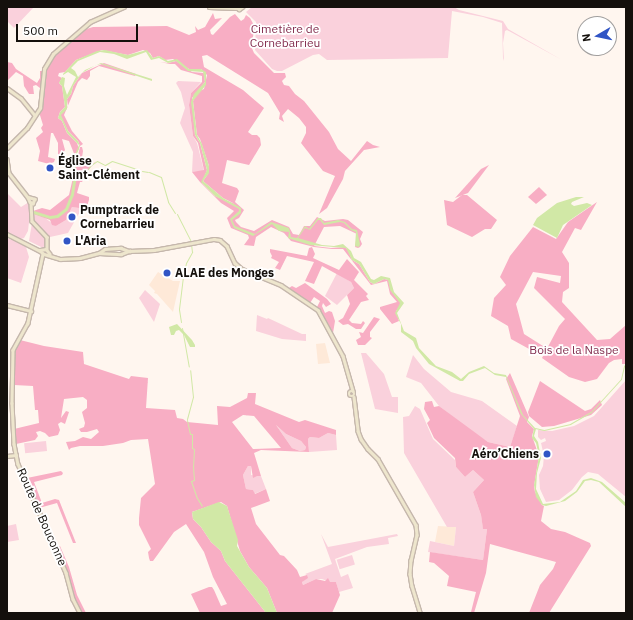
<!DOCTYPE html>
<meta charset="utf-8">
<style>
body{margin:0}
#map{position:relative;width:633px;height:620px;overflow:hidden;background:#fff6ef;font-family:"IBM Plex Sans",sans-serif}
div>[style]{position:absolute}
.built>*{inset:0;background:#fee9d8}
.green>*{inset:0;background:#fad1dc;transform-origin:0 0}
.forest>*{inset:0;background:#f8aec4}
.water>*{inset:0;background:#d1e8a6}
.stream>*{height:1px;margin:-0.5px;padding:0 0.5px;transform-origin:0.5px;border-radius:0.5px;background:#d1e8a6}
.river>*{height:3px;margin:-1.5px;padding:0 1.5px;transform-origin:1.5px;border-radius:1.5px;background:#d1e8a6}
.roads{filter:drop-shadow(1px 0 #c5b7ac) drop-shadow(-1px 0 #c5b7ac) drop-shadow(0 1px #c5b7ac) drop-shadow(0 -1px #c5b7ac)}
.secondary>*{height:2.5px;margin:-1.25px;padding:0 1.25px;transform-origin:1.25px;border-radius:1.25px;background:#eee6cd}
.secondary>.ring{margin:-1.25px;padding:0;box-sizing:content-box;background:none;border:2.5px solid #eee6cd;border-radius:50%}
.dots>*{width:11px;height:11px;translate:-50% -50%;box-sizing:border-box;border:2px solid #fff;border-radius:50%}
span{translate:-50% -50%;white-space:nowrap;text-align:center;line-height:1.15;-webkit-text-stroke:3.5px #fff;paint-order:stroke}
.park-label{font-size:12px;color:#842f50}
.poi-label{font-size:12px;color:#14100c;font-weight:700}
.left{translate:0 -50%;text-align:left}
.right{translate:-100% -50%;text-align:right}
.street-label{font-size:12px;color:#14100c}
.frame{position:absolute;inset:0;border:8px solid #14100c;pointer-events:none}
.north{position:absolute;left:577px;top:16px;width:40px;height:40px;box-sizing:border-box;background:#fff;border:1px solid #a19f9e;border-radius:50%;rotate:261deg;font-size:11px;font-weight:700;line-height:16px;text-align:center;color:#14100c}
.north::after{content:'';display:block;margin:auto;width:14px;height:18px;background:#3155c5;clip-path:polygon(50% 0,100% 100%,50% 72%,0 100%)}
.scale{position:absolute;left:16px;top:24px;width:122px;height:18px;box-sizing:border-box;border:2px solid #14100c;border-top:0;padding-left:5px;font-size:12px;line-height:14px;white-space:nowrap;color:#14100c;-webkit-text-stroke:3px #fff;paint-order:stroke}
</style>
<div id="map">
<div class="built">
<div style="clip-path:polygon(158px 272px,173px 281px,180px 281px,173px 312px,157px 294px,154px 293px,155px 291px,149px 285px)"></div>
<div style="clip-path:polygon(325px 343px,330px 363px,318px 364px,316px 344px)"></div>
<div style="clip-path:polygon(438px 526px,456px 527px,454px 546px,435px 542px)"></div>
</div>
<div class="green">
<div style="clip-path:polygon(7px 7px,34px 7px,14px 28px,7px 21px)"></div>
<div style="clip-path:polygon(252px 7px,454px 7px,459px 10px,503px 21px,508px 29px,562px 60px,507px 30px,505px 31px,503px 43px,504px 61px,503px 58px,502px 23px,483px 17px,452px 11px,448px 58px,327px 60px,319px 54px,313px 55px,282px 71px,277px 71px,272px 69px,255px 50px,256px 22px,246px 12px)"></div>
<div style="clip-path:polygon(178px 81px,201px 82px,191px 93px,189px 105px,193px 136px,197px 143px,204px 171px,192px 172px,193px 152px,180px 123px,185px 108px,181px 92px,176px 83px)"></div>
<div style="clip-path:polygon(7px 193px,21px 207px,29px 202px,31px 204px,28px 231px,24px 238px,21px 239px,7px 233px)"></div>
<div style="clip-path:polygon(72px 207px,82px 208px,68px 233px,50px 237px,35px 223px,33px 217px,33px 214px,45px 218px,56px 226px,66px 220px)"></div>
<div style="clip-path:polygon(32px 223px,45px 237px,46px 243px,43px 248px,29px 241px)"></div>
<div style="clip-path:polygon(7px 238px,12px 240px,13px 238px,26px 247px,29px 257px,21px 283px,7px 278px)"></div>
<div style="clip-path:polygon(337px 273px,351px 282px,354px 288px,337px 305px,325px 296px)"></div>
<div style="clip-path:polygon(145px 290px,160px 304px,154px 322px,139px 298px)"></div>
<div style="clip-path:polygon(257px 315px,267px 319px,268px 318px,302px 334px,306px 334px,306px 341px,282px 339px,256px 331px)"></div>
<div style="clip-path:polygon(361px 353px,366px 353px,384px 374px,392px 397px,398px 397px,398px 413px,375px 409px)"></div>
<div style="clip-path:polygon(413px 355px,424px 369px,451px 392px,482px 401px,517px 426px,510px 447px,488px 442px,467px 428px,439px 406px,421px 383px,406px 377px)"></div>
<div style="clip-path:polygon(626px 380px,626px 497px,598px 474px,588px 472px,582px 477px,572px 490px,559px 500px,546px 502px,540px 489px,539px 475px,543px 466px,544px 456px,541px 443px,546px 441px,545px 438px,541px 440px,538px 437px,538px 430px,552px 431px,574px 426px,594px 416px)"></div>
<div style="clip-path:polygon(415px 406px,420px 409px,433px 439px,455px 460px,456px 467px,465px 477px,473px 470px,484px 480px,473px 492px,481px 515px,483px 528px,487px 529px,483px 560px,428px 552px,430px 541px,454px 546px,456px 527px,447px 527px,404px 453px,403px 417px,409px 416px)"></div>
<div style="clip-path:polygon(276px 425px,286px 434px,301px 441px,306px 447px,305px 450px,300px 451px,292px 448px)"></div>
<div style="clip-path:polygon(328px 433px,336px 435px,337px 450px,309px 452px,308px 439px,310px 437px,319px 438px)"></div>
<div style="left:46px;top:441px;width:10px;height:22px;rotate:84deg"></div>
<div style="clip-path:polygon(248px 466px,251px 466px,251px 475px,261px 476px,266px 489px,254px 494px,253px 490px,246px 489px,243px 475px)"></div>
<div style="clip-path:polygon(16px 524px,19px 540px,7px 542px,7px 526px)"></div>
<div style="clip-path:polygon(321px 534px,328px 547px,397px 534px,398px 536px,388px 538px,389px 544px,367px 547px,335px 559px,341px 577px,348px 574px,353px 588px,339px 592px,336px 582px,330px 582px,322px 579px,316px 579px,303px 585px,302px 582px,307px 575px,305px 574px,332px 564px)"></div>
<div style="left:352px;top:555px;width:10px;height:16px;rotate:73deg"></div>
</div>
<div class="forest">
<div style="clip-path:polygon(213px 13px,215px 19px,222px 18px,210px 30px,211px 34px,213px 35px,230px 17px,235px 14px,241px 21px,244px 19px,246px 15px,250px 18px,255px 27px,251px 46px,254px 53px,274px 73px,285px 73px,286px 77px,282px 81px,284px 85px,289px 86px,295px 94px,304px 101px,329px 132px,338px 149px,351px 161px,367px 141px,373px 145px,380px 147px,364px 150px,345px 171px,343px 179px,327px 208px,319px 214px,335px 176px,323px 171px,301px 143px,306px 133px,306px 127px,299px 118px,288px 109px,282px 116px,284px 122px,279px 119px,280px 113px,268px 93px,207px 55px,202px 56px,204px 67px,243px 90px,264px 108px,248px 132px,252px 135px,257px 135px,260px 138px,261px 145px,249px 165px,227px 160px,222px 183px,237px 188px,239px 191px,235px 202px,244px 210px,239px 218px,235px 220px,236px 222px,241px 227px,254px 231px,272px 220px,289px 227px,293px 234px,299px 235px,304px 226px,310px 226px,317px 217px,325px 221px,343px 219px,348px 220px,363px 232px,360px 239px,362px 244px,360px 247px,358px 248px,355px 247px,357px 234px,340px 226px,324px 227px,314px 246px,331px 248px,345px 247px,348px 250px,352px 260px,359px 264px,370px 282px,374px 284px,384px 279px,389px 280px,392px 291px,400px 302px,401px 305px,396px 311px,399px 321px,392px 324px,380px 309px,380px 307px,397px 302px,390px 294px,387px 281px,371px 285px,343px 249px,332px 249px,314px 247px,291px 241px,284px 233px,271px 227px,256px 237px,254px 246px,244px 245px,249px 238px,248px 235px,231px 228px,227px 218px,234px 211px,221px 203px,200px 182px,192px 172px,204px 170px,198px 143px,193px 136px,189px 105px,191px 93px,202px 82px,202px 76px,181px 70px,175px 64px,170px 64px,160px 62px,168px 63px,176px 61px,192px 72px,204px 73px,205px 82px,192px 98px,195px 135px,200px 143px,207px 170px,202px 183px,215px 196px,235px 204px,223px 198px,203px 181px,208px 174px,209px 166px,200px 139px,197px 135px,193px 101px,199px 91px,204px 89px,207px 75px,201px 69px,189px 69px,173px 59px,165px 60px,159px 56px,153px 58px,150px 53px,143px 50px,128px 55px,102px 50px,76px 60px,65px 72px,59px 73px,58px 76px,62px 78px,59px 83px,62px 86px,65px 107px,60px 112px,58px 118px,62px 121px,67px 133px,77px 143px,79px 149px,75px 156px,69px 141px,62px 139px,65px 150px,58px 161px,58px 143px,53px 133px,51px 133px,48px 157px,55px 159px,54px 162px,49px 164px,38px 161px,40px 151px,36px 138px,43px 132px,41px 128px,43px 125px,39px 112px,42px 107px,46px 68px,57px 52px,80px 31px,93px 27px,167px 26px,189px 35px,196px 32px,195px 26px,198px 30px,205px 27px)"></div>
<div style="clip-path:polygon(7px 62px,12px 63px,16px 69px,37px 83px,40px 78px,40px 71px,43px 71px,40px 88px,36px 85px,33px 86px,34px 94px,29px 94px,24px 86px,23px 76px,16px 72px,7px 81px)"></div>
<div style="clip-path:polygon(104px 63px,136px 74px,135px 76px,99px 66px,90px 71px,90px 76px,87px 80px,82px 78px,78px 82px,64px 115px,72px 131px,83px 144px,80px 146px,78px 141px,68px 131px,60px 115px,68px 107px,67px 99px,71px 94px,73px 86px,82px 73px)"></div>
<div style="clip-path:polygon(80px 147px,82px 147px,83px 151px,81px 164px,89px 167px,96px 161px,89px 169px,82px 182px,80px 182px,77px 193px,89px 197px,89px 200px,86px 209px,72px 207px,66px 220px,56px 226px,52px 225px,50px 220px,33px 214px,33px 211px,42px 208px,50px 210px,69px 195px)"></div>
<div style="clip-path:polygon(489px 165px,468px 193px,455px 198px,481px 169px)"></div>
<div style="clip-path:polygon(539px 187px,547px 195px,536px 204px,528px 197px)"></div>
<div style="clip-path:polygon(462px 195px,467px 195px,497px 220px,491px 229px,485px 229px,472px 237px,447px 225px,444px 200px,453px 202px)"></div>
<div style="clip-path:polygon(597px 202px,581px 230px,575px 228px,562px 252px,569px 263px,569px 288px,563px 292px,562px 302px,597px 340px,610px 339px,626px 325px,626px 364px,622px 364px,622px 359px,614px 360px,609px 363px,597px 379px,585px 382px,569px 377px,542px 358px,559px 326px,565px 319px,534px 288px,537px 277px,560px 283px,561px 276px,533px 272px,516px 304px,524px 334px,543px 346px,540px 355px,511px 339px,508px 326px,491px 316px,494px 298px,506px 285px,500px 277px,510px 256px,533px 227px,556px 239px,568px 222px)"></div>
<div style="clip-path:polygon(312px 247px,315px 254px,313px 258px,339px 270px,347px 259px,359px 272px,354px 280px,368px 294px,366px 296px,369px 300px,361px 302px,349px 320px,352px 323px,361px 324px,363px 321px,365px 323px,361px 329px,356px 329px,348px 324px,343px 325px,338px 321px,343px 318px,350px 304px,347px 295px,354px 288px,351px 282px,322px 266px,314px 284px,305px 281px,314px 262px,287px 256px,280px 270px,275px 268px,279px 262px,271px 258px,272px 256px,270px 252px,270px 249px,307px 256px,309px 248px)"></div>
<div style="clip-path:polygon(305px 283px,327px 299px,331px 304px,326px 307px,323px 303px,322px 306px,325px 313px,329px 311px,332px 312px,335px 321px,333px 333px,317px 307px,320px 301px,314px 297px,310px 303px,295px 294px,289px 288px,292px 286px,296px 288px)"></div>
<div style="clip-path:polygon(374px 317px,380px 319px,370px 332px,370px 337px,372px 338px,365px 345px,358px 345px,356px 340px,361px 337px,359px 332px,363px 333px)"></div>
<div style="clip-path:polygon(evenodd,20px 340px,44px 346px,83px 352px,84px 364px,129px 379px,131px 376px,148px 378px,146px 408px,175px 410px,177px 418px,183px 419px,187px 422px,218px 425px,217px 406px,230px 407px,247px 398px,248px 393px,256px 393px,255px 404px,299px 422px,305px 420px,336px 430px,336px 435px,328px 433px,319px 438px,310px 437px,308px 439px,309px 452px,261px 450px,254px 453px,261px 476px,257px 476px,253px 478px,251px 466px,248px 466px,243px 475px,246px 489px,253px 490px,255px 494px,266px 489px,270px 501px,251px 508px,256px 524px,280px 555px,284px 556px,297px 570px,300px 577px,307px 575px,308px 578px,302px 582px,303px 585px,316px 579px,325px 581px,328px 578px,330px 582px,336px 582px,340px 595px,332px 613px,277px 613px,267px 588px,249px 567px,240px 551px,227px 506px,221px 502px,192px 512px,193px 519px,201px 527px,211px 542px,221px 551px,225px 561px,266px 613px,200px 613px,191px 594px,209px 587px,212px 587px,214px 590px,221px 606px,227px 604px,213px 577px,204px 552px,186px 524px,174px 532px,153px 561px,150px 561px,149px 558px,148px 552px,151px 549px,139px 525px,139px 518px,141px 498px,155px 484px,148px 439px,131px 440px,123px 443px,103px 446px,80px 446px,71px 448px,69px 450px,66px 442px,75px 441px,83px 437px,91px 439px,99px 432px,97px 429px,87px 432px,81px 432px,79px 429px,84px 427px,85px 423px,82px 412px,87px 408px,87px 400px,83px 397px,64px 399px,61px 418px,66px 411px,69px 412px,65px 424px,61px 422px,58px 424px,60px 430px,58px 435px,49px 437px,45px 433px,40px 431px,36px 432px,38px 436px,35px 440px,16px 444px,14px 429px,39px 423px,38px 410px,35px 410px,33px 386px,14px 385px,14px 353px,15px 347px,20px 340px,243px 415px,254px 416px,281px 448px,253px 449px,232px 422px,243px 415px,20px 340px,276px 425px,286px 434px,301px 441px,306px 447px,305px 450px,300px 451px,292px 448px,276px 425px)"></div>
<div style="clip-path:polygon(510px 373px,529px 417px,527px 422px,534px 429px,532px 436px,539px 456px,534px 486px,535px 492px,542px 505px,544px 506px,541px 521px,551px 529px,565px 532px,590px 543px,591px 546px,549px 613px,529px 613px,540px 585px,553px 569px,556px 562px,490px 544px,486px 573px,474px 613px,471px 612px,476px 592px,447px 586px,449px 576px,434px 563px,429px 562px,430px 552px,483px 560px,487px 529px,483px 529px,481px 515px,473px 492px,484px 480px,473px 470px,465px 477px,456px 467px,455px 458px,434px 438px,427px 423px,430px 420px,424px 409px,425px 402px,432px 401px,434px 407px,439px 406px,488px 442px,510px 447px,520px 416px,506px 379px)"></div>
<div style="clip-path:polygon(540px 381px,585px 411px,591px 409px,600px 400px,602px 405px,591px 415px,554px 426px,542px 427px,529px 416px,528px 412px)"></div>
<div style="clip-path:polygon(61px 471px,63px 473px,62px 475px,34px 482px,42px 503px,55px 499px,59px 500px,76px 543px,73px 543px,57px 503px,39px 508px,27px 478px)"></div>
<div style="clip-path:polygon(60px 546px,69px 567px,77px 595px,86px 613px,81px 613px,74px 599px,68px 577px,56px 547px)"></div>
</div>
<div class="water">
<div style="clip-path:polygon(105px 50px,128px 55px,147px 50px,153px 58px,159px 56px,168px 61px,177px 59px,189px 69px,201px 69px,206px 72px,206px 85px,193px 101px,197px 135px,202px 144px,209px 166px,209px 173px,203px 181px,223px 198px,241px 208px,241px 213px,232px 220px,235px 226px,255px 234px,271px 222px,289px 228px,291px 237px,297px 238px,305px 226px,309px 229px,318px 218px,321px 218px,324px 223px,338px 220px,345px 222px,352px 229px,357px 230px,360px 244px,359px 247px,355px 246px,356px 232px,351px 230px,344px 223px,340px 222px,324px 225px,320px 220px,318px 220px,310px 230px,305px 228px,298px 238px,322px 245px,334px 246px,343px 244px,351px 251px,354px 258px,361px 262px,371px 279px,374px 280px,381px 276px,390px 278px,394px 292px,404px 303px,397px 313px,404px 331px,416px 338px,419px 348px,436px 366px,452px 372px,461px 379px,469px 372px,484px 366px,494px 373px,506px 375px,523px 415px,536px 429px,534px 436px,538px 442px,541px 458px,537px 473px,536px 489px,543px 504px,560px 502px,576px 491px,583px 480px,591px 478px,602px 482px,626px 503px,626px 507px,599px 482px,591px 480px,585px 481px,577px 492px,565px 501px,546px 506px,542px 505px,536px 497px,534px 485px,539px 456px,536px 443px,532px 438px,534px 429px,521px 414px,506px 377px,495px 375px,485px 368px,469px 374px,463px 381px,460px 381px,429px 364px,416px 348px,413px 341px,401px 332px,401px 324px,395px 313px,400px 303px,390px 290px,388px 280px,384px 279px,374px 284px,370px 282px,359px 264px,352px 260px,346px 248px,310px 245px,288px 238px,289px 232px,279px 231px,272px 224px,253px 236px,234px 228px,230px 219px,239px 211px,239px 209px,215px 196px,201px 182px,207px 170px,200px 143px,195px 135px,191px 102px,194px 94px,205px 82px,203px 72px,188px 71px,176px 61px,168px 63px,159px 58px,151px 60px,146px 52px,127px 59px,114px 54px,100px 52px,78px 61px,71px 68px,75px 71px,78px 77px,85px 70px,101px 63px,152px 79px,152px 81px,101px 64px,96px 65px,82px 73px,73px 86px,71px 94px,67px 99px,67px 109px,61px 115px,68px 131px,78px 141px,80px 146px,76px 156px,77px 161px,74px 177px,73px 176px,76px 161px,75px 155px,79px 145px,67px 133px,62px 121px,58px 118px,60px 112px,65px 107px,62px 86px,59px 83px,62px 77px,65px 78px,64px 86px,67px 95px,76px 77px,68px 72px,63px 75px,63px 74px,76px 60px,97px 51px)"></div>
<div style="clip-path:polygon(576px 197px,584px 197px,572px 202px,571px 204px,574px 206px,587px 203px,592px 205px,563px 225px,557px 238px,533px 225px,537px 218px,557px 203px)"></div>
<div style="clip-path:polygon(177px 324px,192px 340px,195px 345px,195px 347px,190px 347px,184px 335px,179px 330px,176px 331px,174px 335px,171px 335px,169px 327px)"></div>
<div style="clip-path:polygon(219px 502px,227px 506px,238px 540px,237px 546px,249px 567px,267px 588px,277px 613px,266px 613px,225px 561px,221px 551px,211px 542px,201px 527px,193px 519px,192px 512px)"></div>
</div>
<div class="stream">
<div style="left:142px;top:171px;width:6px;rotate:9deg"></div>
<div style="left:149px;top:172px;width:13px;rotate:23deg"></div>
<div style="left:161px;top:177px;width:26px;rotate:74deg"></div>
<div style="left:168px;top:202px;width:13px;rotate:58deg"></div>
<div style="left:75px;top:177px;width:7px"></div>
<div style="left:82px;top:177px;width:15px;rotate:-53deg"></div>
<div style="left:91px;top:165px;width:7px;rotate:-34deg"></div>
<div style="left:97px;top:161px;width:9px;rotate:27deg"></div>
<div style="left:105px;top:165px;width:8px;rotate:-30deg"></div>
<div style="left:112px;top:161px;width:25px;rotate:18deg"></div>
<div style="left:177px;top:214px;width:31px;rotate:63deg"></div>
<div style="left:181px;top:322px;width:13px;rotate:-99deg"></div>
<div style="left:179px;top:309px;width:32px;rotate:-83deg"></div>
<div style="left:183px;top:277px;width:14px;rotate:-78deg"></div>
<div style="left:186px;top:263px;width:13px;rotate:-61deg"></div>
<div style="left:192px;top:252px;width:8px;rotate:-97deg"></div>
<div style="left:182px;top:328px;width:39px;rotate:80deg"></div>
<div style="left:187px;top:419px;width:23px;rotate:-75deg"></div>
<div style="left:193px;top:397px;width:27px;rotate:-96deg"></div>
<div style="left:187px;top:420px;width:14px;rotate:78deg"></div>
<div style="left:190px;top:434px;width:2px"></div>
<div style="left:192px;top:434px;width:14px;rotate:90deg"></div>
<div style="left:192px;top:448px;width:2px;rotate:27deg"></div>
<div style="left:194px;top:449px;width:17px;rotate:93deg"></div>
<div style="left:193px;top:466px;width:14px;rotate:86deg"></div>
<div style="left:194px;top:480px;width:3px;rotate:162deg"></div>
<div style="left:191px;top:481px;width:18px;rotate:71deg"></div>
<div style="left:197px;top:498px;width:9px;rotate:58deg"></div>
<div style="left:535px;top:428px;width:9px;rotate:13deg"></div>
<div style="left:544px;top:430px;width:27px;rotate:-13deg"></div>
<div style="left:570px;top:424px;width:24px;rotate:-30deg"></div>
<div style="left:591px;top:412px;width:45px;rotate:-47.7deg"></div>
<div style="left:621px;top:379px;width:13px;rotate:-77deg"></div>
<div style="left:624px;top:366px;width:4px;rotate:-56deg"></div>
</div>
<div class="river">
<div style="left:30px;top:211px;width:21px;rotate:17deg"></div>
<div style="left:50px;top:217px;width:7px;rotate:-8deg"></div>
<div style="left:57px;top:216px;width:11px;rotate:-38deg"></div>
<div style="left:66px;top:209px;width:16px;rotate:-68deg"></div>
<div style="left:72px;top:194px;width:20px;rotate:-81deg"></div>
</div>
<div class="roads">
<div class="secondary">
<div style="left:209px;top:7px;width:28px;rotate:2deg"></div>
<div style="left:237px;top:7px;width:3px;rotate:45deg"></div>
<div style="left:239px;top:9px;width:4px;rotate:-34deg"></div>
<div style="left:7px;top:88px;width:17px;rotate:36deg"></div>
<div style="left:21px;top:98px;width:22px;rotate:51deg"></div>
<div style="left:7px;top:148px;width:28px;rotate:-45deg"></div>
<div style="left:27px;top:128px;width:24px;rotate:-57deg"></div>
<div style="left:40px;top:108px;width:39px;rotate:-84deg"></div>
<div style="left:44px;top:69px;width:17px;rotate:-59deg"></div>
<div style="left:53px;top:54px;width:49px;rotate:-40.9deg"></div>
<div style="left:90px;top:22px;width:37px;rotate:-24deg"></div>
<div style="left:7px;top:159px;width:14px;rotate:82deg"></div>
<div style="left:9px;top:173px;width:31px;rotate:52deg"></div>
<div style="left:28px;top:197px;width:5px;rotate:68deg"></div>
<div style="left:30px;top:202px;width:3px;rotate:18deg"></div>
<div style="left:28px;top:197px;width:7px;rotate:16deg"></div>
<div style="left:35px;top:199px;width:5px;rotate:112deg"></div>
<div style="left:31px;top:203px;width:18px;rotate:87deg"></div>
<div style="left:32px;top:221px;width:22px;rotate:47deg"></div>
<div style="left:47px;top:237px;width:13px;rotate:90deg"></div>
<div style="left:7px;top:234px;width:36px;rotate:27deg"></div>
<div style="left:39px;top:250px;width:6px;rotate:39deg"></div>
<div style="left:44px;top:254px;width:17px;rotate:17deg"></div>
<div style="left:60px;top:259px;width:20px;rotate:-3deg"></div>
<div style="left:80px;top:258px;width:20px;rotate:-15deg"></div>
<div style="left:99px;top:253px;width:7px;rotate:-34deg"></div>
<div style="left:105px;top:249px;width:16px;rotate:-4deg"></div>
<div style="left:121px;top:248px;width:9px;rotate:21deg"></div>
<div style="left:40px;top:250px;width:6px;rotate:-9deg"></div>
<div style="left:46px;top:249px;width:6px;rotate:51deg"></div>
<div style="left:99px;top:253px;width:22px;rotate:3deg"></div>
<div style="left:121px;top:254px;width:9px;rotate:-21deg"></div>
<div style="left:129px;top:251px;width:25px;rotate:-2deg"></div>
<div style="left:154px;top:250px;width:61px;rotate:-10.4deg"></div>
<div style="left:214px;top:239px;width:6px;rotate:9deg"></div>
<div style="left:220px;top:240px;width:9px;rotate:41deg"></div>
<div style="left:227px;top:246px;width:19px;rotate:65deg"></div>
<div style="left:235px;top:263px;width:9px;rotate:41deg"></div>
<div style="left:242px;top:269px;width:42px;rotate:22.3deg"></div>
<div style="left:281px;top:285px;width:45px;rotate:34deg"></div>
<div style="left:318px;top:310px;width:52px;rotate:61.5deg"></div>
<div style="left:343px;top:356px;width:36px;rotate:74deg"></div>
<div style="left:43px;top:254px;width:71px;rotate:102.3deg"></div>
<div style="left:28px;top:323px;width:31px;rotate:119deg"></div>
<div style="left:13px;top:350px;width:53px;rotate:91.1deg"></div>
<div style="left:12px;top:403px;width:41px;rotate:87.2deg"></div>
<div style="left:14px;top:444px;width:20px;rotate:79deg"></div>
<div style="left:18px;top:464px;width:119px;rotate:66.2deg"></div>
<div style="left:66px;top:573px;width:27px;rotate:75deg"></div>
<div style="left:73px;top:599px;width:16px;rotate:63deg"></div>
<div style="left:7px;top:305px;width:25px;rotate:14deg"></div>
<div class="ring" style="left:349px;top:391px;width:3.5px;height:3.5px"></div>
<div style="left:354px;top:397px;width:34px;rotate:83deg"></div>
<div style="left:358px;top:431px;width:9px;rotate:69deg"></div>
<div style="left:361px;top:439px;width:12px;rotate:55deg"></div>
<div style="left:368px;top:449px;width:14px;rotate:45deg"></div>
<div style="left:378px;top:459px;width:76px;rotate:60.1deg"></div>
<div style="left:416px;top:525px;width:10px;rotate:84deg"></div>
<div style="left:417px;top:535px;width:26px;rotate:103deg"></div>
<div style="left:411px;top:560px;width:14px;rotate:94deg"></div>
<div style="left:410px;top:574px;width:12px;rotate:81deg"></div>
<div style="left:412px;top:586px;width:28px;rotate:73deg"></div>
<div style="left:7px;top:456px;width:9px;rotate:-6deg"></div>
</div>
</div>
<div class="dots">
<div style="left:50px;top:168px;background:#3155c5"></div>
<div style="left:72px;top:217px;background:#3155c5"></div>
<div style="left:67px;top:241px;background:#3155c5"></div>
<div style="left:167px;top:273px;background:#3155c5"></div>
<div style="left:547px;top:454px;background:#3155c5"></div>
</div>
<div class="park-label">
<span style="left:285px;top:36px">Cimetière de<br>Cornebarrieu</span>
<span style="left:574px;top:350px">Bois de la Naspe</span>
</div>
<div class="poi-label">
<span class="left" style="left:58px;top:168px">Église<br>Saint-Clément</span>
<span class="left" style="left:80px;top:217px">Pumptrack de<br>Cornebarrieu</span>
<span class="left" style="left:75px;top:241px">L'Aria</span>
<span class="left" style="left:175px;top:273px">ALAE des Monges</span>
<span class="right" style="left:539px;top:454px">Aéro’Chiens</span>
</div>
<div class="street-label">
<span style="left:42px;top:517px;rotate:66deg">Route de Bouconne</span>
</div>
<div class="frame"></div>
<div class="north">N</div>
<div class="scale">500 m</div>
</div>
